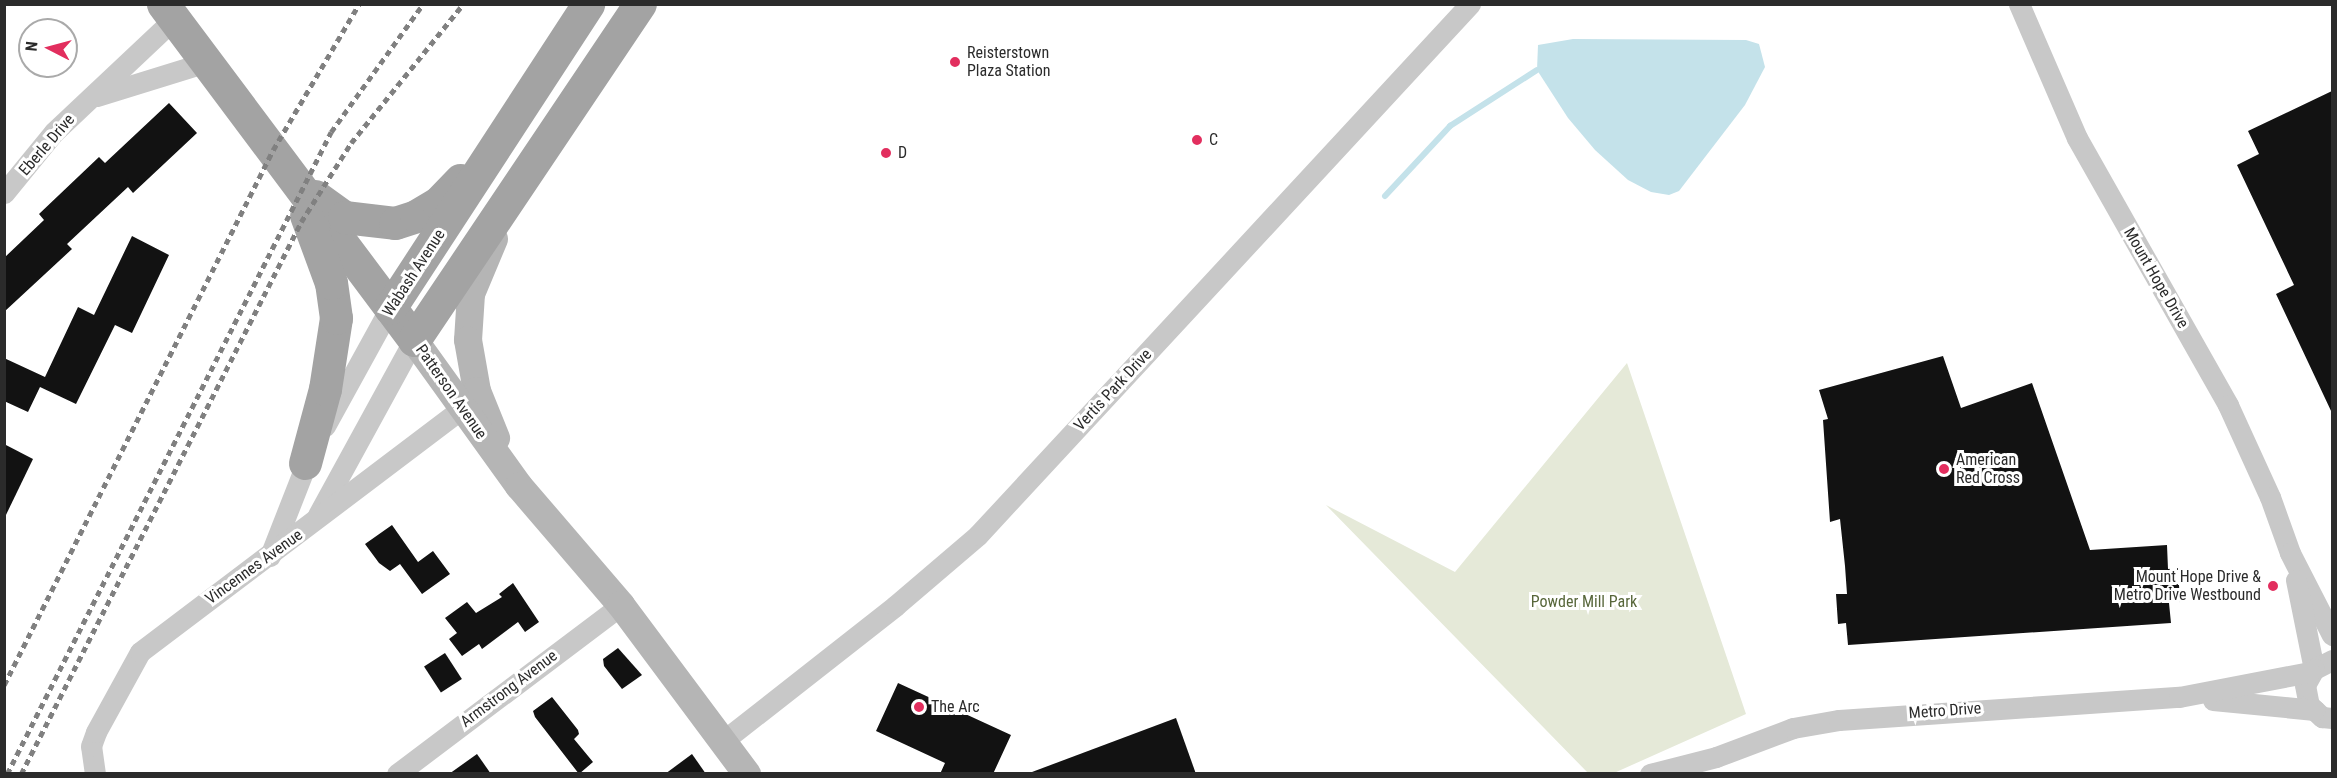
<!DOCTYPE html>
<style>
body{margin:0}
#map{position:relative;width:2337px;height:778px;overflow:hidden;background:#fff;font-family:"Roboto Condensed",sans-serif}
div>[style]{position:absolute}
.green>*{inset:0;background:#e5e9d8}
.water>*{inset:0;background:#c4e2ea}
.stream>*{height:6px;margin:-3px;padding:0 3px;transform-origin:3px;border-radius:3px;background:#c4e2ea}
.building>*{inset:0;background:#121212;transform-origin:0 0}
.minor>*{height:21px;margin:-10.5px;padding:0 10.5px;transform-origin:10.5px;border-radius:10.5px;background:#c8c8c8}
.secondary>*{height:28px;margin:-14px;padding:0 14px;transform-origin:14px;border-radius:14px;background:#b5b5b5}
.primary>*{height:33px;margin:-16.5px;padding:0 16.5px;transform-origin:16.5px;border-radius:16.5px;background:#a3a3a3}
.rail>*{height:4.5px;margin-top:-2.25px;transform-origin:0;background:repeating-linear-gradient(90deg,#808080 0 6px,transparent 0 10.5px)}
.dots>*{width:16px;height:16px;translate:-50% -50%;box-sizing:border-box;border:3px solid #fff;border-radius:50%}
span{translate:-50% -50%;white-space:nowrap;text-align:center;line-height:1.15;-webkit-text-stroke:6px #fff;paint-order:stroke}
.poi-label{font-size:16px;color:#2b2b2b}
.left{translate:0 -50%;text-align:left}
.right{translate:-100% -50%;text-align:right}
.street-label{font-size:16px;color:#2b2b2b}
.park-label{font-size:16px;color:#57663a}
.frame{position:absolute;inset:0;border:6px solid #2b2b2b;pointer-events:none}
.north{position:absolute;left:18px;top:18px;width:60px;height:60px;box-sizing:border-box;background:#fff;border:2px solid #aaa;border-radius:50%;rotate:276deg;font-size:16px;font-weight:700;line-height:24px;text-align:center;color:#2b2b2b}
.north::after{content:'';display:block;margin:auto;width:21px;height:27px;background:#e22e5e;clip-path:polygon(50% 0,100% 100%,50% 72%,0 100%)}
</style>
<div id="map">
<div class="green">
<div style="clip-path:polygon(1627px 363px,1746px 714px,1614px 773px,1588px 773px,1326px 505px,1455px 572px)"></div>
</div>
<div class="water">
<div style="clip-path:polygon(1573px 39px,1746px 40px,1759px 44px,1765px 67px,1745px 105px,1679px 191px,1669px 195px,1651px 192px,1628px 180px,1595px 150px,1568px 118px,1537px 70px,1538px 45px)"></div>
</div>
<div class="stream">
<div style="left:1385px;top:196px;width:96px;rotate:-47.1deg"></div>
<div style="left:1450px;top:126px;width:103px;rotate:-32.8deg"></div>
</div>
<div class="building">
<div style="clip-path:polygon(2332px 91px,2332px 413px,2276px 294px,2294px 285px,2237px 165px,2259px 154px,2248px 131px)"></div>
<div style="clip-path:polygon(169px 103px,197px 133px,133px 193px,128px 187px,67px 244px,72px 249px,4px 312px,4px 258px,44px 220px,39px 214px,99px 157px,105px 163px)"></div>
<div style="clip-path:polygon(132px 236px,169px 255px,132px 333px,115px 325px,76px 404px,40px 387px,28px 412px,4px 401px,4px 358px,45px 377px,78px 307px,94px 315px)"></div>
<div style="clip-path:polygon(1943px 356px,1961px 408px,2032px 383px,2090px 550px,2167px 545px,2168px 569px,2178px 568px,2180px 602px,2169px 603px,2171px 623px,1848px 645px,1846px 623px,1838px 624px,1836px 594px,1847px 594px,1845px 566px,1840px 519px,1830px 522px,1823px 420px,1828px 419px,1819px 390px)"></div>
<div style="clip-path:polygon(4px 444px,33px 459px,4px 519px)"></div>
<div style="clip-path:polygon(392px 525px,418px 562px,433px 551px,450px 574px,422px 594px,400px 564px,390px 571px,379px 563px,365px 544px)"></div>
<div style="clip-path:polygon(513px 583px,539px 622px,525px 632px,518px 622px,482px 649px,479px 644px,462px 656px,449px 639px,457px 633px,445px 618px,467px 602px,476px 613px,502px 597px,499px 594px)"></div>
<div style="clip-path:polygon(618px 648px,642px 675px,622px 689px,604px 666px,603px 659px)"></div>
<div style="left:445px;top:653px;width:31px;height:25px;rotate:57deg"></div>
<div style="clip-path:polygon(898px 683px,1011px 735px,993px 774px,940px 774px,945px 763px,876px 731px)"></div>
<div style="clip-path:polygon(552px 697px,578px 730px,579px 734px,574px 739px,593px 762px,579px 774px,535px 717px,533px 711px)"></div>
<div style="clip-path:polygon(1176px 718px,1196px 774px,1032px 774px,1032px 772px)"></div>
<div style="clip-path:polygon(477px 754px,491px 774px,449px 774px)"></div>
<div style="clip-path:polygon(692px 754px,706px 774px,665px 774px)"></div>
</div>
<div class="minor">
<div style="left:2019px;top:4px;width:146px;rotate:66.6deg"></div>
<div style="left:2077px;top:138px;width:307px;rotate:60.5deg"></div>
<div style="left:2228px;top:405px;width:101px;rotate:65.5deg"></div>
<div style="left:2270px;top:497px;width:59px;rotate:70.3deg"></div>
<div style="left:2290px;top:553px;width:92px;rotate:62.9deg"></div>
<div style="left:97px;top:96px;width:115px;rotate:-17.2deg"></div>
<div style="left:4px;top:193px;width:79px;rotate:-50.7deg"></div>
<div style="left:54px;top:132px;width:165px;rotate:-43.3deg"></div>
<div style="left:325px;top:426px;width:135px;rotate:-61.2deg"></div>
<div style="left:318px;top:515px;width:200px;rotate:-61.3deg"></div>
<div style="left:270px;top:556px;width:110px;rotate:-68.6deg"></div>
<div style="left:2296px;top:580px;width:91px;rotate:78.6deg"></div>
<div style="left:2332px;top:660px;width:20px;rotate:153deg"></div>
<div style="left:2314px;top:669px;width:18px;rotate:119deg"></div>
<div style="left:2305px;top:685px;width:20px;rotate:79deg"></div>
<div style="left:2309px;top:705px;width:18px;rotate:43deg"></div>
<div style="left:2322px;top:717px;width:10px;rotate:6deg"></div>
<div style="left:2213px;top:700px;width:102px;rotate:5.6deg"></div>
<div style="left:723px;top:741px;width:219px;rotate:-38.1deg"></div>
<div style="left:895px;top:606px;width:109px;rotate:-40.5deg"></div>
<div style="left:978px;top:535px;width:724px;rotate:-47.18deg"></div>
<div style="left:95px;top:774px;width:28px;rotate:-98deg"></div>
<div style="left:91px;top:746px;width:15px;rotate:-70deg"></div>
<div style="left:96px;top:732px;width:91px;rotate:-61.2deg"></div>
<div style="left:140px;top:652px;width:403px;rotate:-37.1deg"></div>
<div style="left:397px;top:774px;width:281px;rotate:-37deg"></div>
<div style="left:1650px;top:774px;width:68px;rotate:-14.4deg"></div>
<div style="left:1716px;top:757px;width:82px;rotate:-20.6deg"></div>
<div style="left:1793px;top:728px;width:47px;rotate:-9.9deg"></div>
<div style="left:1839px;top:720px;width:341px;rotate:-3.9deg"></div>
<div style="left:2179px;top:697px;width:133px;rotate:-10.8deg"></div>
</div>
<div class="secondary">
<div style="left:494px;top:239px;width:60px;rotate:112.7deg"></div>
<div style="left:471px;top:294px;width:46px;rotate:93.7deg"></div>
<div style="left:468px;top:340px;width:52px;rotate:80deg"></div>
<div style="left:477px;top:391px;width:51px;rotate:68deg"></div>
<div style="left:414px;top:340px;width:180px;rotate:54.3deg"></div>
<div style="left:519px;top:486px;width:157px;rotate:49.4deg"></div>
<div style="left:621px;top:605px;width:211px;rotate:53.3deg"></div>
</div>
<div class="primary">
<div style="left:163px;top:4px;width:419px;rotate:53.2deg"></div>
<div style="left:414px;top:340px;width:405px;rotate:-56.1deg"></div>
<div style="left:315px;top:196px;width:36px;rotate:36deg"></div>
<div style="left:344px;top:217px;width:51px;rotate:6.7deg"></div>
<div style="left:395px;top:223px;width:22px;rotate:-18deg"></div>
<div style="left:416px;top:216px;width:26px;rotate:-31deg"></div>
<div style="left:438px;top:203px;width:32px;rotate:-46deg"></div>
<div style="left:390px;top:308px;width:363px;rotate:-56.9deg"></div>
<div style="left:305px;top:463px;width:77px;rotate:-74.9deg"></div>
<div style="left:325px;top:389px;width:72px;rotate:-81.2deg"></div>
<div style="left:336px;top:318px;width:35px;rotate:-98deg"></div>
<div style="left:331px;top:283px;width:72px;rotate:-110.2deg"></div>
</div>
<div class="rail">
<div style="left:4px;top:685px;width:599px;rotate:-63.31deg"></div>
<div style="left:273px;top:150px;width:169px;rotate:-59.5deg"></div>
<div style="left:7px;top:774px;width:719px;rotate:-63.22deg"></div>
<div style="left:331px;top:132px;width:158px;rotate:-54.3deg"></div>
<div style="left:21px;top:774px;width:619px;rotate:-63.1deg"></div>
<div style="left:301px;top:222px;width:93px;rotate:-57.7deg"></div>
<div style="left:351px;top:143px;width:179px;rotate:-51.1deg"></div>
</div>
<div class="dots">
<div style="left:955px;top:62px;background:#e22e5e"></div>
<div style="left:1197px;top:140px;background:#e22e5e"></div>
<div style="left:886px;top:153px;background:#e22e5e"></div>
<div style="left:1944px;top:469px;background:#e22e5e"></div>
<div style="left:2273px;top:586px;background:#e22e5e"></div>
<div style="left:919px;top:707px;background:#e22e5e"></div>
</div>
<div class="poi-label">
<span class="left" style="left:967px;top:62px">Reisterstown<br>Plaza Station</span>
<span class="left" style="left:1209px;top:140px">C</span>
<span class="left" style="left:898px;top:153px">D</span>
<span class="left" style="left:1956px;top:469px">American<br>Red Cross</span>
<span class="right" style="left:2261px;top:586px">Mount Hope Drive &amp;<br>Metro Drive Westbound</span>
<span class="left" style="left:931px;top:707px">The Arc</span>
</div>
<div class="street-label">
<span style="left:47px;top:145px;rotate:-49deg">Eberle Drive</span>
<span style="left:414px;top:273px;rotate:-57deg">Wabash Avenue</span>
<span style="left:2156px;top:278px;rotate:60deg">Mount Hope Drive</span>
<span style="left:1113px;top:390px;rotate:-47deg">Vertis Park Drive</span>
<span style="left:451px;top:392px;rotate:55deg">Patterson Avenue</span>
<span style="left:254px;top:567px;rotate:-36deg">Vincennes Avenue</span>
<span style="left:509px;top:689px;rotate:-37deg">Armstrong Avenue</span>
<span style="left:1945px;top:711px;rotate:-4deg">Metro Drive</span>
</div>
<div class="park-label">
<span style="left:1584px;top:602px">Powder Mill Park</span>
</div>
<div class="frame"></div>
<div class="north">N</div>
</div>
